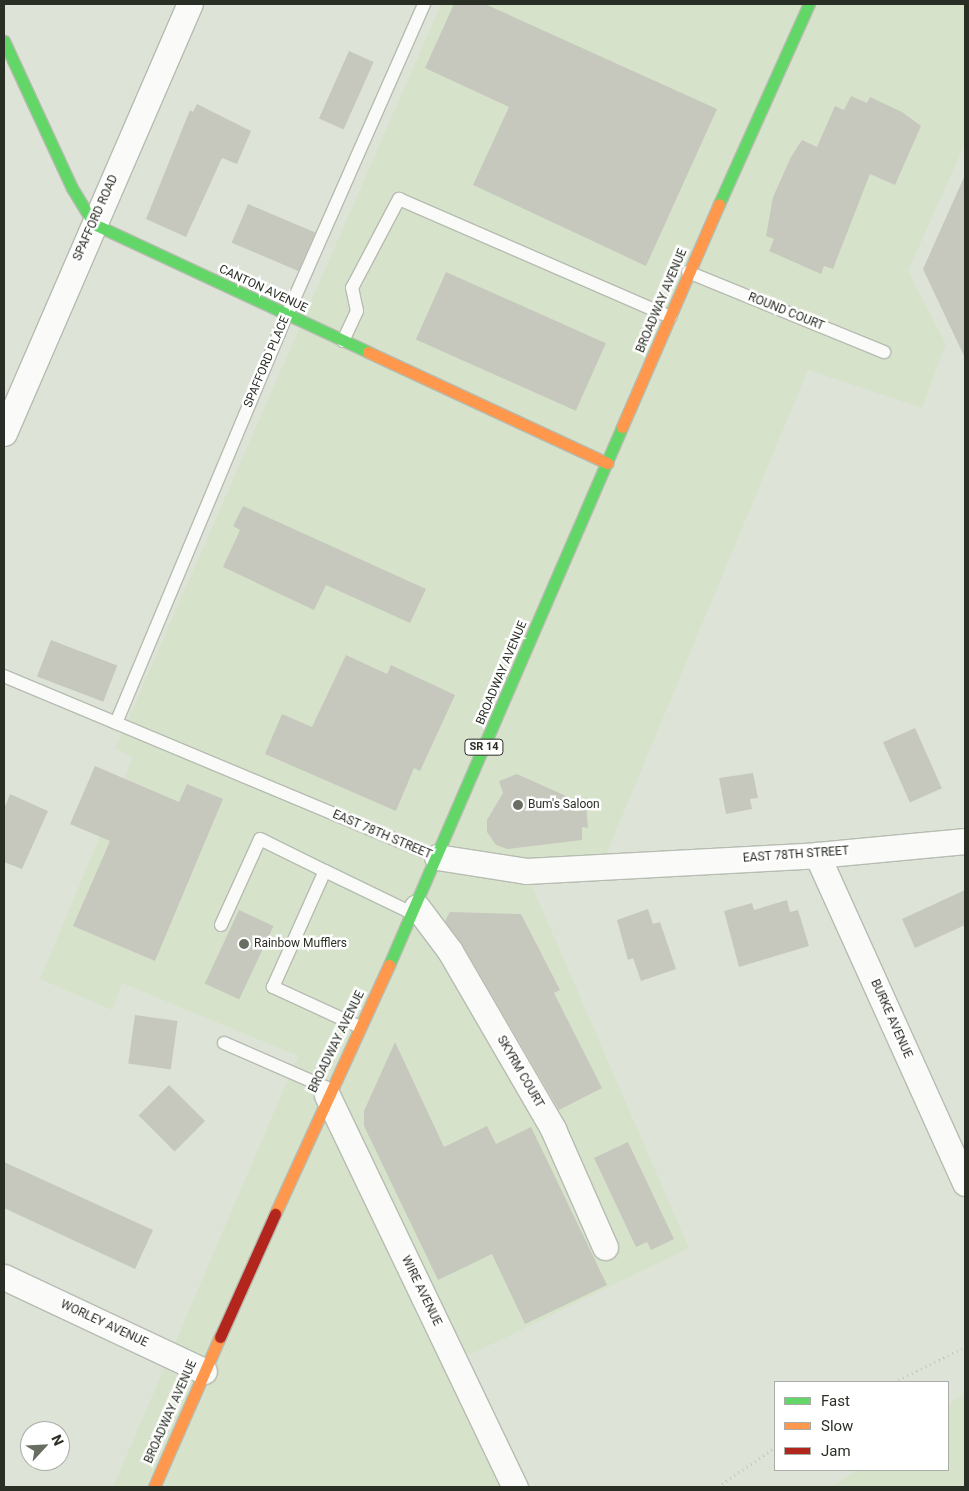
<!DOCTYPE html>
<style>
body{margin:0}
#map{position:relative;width:969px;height:1491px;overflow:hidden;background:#dde4d7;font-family:Roboto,sans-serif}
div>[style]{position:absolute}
.built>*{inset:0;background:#d7e2cb}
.building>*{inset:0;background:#c6c8be;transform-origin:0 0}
.path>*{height:3px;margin-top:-1.5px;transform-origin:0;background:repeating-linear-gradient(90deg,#c3c6c2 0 1px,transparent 0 5px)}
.roads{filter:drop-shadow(1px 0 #b6bcb1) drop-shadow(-1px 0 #b6bcb1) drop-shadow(0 1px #b6bcb1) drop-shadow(0 -1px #b6bcb1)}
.lane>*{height:12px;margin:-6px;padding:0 6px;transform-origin:6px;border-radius:6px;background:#fafbf9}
.street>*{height:25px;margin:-12.5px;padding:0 12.5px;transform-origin:12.5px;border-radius:12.5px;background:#fafbf9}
.fast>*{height:11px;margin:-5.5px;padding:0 5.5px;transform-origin:5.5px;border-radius:5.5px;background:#63d668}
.slow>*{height:11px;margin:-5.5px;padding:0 5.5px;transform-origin:5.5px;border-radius:5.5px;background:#ff974d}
.jam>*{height:11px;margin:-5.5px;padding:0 5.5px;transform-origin:5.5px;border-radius:5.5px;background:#b3261e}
.dots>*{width:14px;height:14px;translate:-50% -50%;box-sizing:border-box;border:2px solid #fff;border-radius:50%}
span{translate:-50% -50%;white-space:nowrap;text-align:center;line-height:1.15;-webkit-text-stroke:5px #fff;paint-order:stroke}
.shield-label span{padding:1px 4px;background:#fff;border:1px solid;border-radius:4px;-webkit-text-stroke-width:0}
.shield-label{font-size:11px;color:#2a2f25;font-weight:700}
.street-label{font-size:12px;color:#2a2f25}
.poi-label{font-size:12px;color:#2a2f25}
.left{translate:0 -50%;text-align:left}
.frame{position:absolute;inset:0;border:5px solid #2a2f25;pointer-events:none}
.legend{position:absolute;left:774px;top:1381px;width:175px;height:90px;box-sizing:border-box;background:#fff;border:1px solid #aaaca8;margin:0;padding:6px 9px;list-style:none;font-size:15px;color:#2a2f25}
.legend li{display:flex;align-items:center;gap:10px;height:25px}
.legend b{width:25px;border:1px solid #aaaca8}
.north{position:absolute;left:20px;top:1421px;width:50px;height:50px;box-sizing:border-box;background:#fff;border:1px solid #aaaca8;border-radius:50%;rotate:65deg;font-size:14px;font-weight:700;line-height:20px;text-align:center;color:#2a2f25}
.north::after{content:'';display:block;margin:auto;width:18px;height:22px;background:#696e63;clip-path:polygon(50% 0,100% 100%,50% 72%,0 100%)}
</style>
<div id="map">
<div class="built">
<div style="clip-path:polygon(441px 4px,965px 4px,965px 144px,908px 271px,946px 344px,922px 408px,808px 370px,601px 867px,526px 872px,689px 1248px,455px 1362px,515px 1487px,113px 1487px,298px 1056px,122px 983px,112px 1010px,40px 979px,133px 757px,115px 749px)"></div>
<div style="clip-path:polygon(965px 1392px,965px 1487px,832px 1487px,856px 1470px,948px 1470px,948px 1405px)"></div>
</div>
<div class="building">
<div style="clip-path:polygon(454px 4px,485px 4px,717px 109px,646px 266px,473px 185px,509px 107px,425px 68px)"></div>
<div style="left:349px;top:51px;width:27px;height:74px;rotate:24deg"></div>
<div style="clip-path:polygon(851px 96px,867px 103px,870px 97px,902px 112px,921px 126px,895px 185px,870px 174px,833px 269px,824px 266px,821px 274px,769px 251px,774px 239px,766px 236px,773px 197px,791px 157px,802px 140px,817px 147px,835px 106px,844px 110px)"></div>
<div style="clip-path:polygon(197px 104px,251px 131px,237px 164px,222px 158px,186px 237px,146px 219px,190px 110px,193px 112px)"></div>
<div style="clip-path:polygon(965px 175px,965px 358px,923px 269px)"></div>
<div style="left:248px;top:204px;width:73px;height:42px;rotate:23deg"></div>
<div style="left:446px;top:272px;width:175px;height:74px;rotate:24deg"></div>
<div style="clip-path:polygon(243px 506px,426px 589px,410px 623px,326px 585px,314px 610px,223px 567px,240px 530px,233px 526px)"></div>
<div style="left:51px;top:640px;width:71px;height:39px;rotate:21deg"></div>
<div style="clip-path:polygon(346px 655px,387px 674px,391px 665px,455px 695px,420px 771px,414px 768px,396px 811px,265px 754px,282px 714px,312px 727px)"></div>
<div style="left:915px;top:728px;width:66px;height:35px;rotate:66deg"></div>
<div style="clip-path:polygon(95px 766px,179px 802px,187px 784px,223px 799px,155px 961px,73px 926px,110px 841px,70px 824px)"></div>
<div style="clip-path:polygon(753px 773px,758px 798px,750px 799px,752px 809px,726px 814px,719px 778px)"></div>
<div style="clip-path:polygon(517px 774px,586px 805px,588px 828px,582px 827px,582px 840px,507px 849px,496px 845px,487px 832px,487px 820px,503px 793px,499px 781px)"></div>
<div style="clip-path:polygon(10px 794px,48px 811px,22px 869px,4px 862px,4px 809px)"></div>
<div style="clip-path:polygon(965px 890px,965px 925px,915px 948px,902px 919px)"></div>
<div style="clip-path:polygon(787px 900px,790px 912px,798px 910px,809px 946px,739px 967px,724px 911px,752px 903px,754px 910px)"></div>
<div style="clip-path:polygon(648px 909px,653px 924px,660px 922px,676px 969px,641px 981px,633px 958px,628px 960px,617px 920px)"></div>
<div style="left:239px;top:910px;width:38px;height:81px;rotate:25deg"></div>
<div style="clip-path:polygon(450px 912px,521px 914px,560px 990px,554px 993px,602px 1088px,559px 1110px,462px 944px,445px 921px)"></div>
<div style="left:135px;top:1015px;width:43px;height:49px;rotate:8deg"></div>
<div style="clip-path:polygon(395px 1042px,444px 1147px,487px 1126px,496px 1144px,531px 1127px,607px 1285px,525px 1324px,492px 1254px,438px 1280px,364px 1126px,364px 1111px)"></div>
<div style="left:169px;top:1085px;width:51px;height:43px;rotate:45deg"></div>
<div style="clip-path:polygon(628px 1142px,674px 1239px,651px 1250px,647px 1242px,636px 1247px,594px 1158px)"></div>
<div style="clip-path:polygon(4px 1162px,153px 1230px,135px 1269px,4px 1208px)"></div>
</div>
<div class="path">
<div style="left:894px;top:1382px;width:79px;rotate:-26.2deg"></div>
<div style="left:718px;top:1487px;width:70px;rotate:-35.1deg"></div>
</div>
<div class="roads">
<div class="lane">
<div style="left:688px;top:272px;width:212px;rotate:22.2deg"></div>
<div style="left:343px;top:341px;width:33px;rotate:-65deg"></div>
<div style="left:357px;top:311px;width:24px;rotate:-102deg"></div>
<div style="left:352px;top:288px;width:101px;rotate:-62.2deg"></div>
<div style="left:399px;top:199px;width:296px;rotate:23.5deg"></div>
<div style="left:4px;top:676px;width:469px;rotate:22.7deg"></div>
<div style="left:116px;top:723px;width:442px;rotate:-67.3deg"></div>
<div style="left:287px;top:315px;width:340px;rotate:-66.2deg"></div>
<div style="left:221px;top:925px;width:94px;rotate:-65.6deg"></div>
<div style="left:260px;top:839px;width:72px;rotate:26.2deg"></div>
<div style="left:360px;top:1027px;width:96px;rotate:-155.3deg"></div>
<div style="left:273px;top:987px;width:127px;rotate:-65.9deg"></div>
<div style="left:325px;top:871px;width:99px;rotate:25.8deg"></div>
<div style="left:224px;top:1043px;width:116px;rotate:23.5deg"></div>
</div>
<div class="street">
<div style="left:4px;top:433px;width:468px;rotate:-66.6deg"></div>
<div style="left:817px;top:855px;width:360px;rotate:65.7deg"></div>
<div style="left:437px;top:857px;width:90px;rotate:8.9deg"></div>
<div style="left:526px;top:871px;width:291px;rotate:-3.1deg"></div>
<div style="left:817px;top:855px;width:149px;rotate:-5.4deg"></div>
<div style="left:417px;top:907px;width:55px;rotate:53.1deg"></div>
<div style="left:450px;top:951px;width:206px;rotate:59.9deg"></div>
<div style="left:553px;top:1129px;width:129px;rotate:66.2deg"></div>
<div style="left:327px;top:1095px;width:435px;rotate:64.4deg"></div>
<div style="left:4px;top:1277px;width:221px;rotate:25.2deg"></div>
</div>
<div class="fast">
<div style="left:4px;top:41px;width:162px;rotate:65.2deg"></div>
<div style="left:72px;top:188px;width:42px;rotate:58.6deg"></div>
<div style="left:94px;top:224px;width:302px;rotate:25deg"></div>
<div style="left:719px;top:204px;width:219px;rotate:-65.8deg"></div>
<div style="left:389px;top:965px;width:586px;rotate:-66.58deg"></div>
</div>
<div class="slow">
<div style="left:368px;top:352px;width:264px;rotate:24.9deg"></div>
<div style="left:622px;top:427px;width:243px;rotate:-66.5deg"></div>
<div style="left:275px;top:1214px;width:274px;rotate:-65.4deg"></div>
<div style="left:154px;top:1487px;width:164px;rotate:-66.3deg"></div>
</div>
<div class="jam">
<div style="left:220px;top:1337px;width:135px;rotate:-65.9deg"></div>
</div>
</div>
<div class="dots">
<div style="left:518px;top:805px;background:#696e63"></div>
<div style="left:244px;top:944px;background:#696e63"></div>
</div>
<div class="shield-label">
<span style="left:484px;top:747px">SR 14</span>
</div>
<div class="street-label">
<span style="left:96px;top:218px;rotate:-66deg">SPAFFORD ROAD</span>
<span style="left:263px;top:289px;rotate:25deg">CANTON AVENUE</span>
<span style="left:662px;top:301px;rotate:-67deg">BROADWAY AVENUE</span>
<span style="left:786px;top:312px;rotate:22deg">ROUND COURT</span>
<span style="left:267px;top:362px;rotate:-67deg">SPAFFORD PLACE</span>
<span style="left:502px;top:673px;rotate:-67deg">BROADWAY AVENUE</span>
<span style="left:382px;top:835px;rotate:23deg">EAST 78TH STREET</span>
<span style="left:796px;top:855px;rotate:-4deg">EAST 78TH STREET</span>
<span style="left:891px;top:1019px;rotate:66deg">BURKE AVENUE</span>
<span style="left:337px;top:1042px;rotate:-64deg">BROADWAY AVENUE</span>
<span style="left:520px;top:1072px;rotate:60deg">SKYRM COURT</span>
<span style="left:421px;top:1291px;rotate:64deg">WIRE AVENUE</span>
<span style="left:104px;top:1324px;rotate:25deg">WORLEY AVENUE</span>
<span style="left:171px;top:1412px;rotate:-66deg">BROADWAY AVENUE</span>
</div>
<div class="poi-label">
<span class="left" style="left:528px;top:805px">Bum's Saloon</span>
<span class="left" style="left:254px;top:944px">Rainbow Mufflers</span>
</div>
<div class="frame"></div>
<ul class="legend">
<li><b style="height:6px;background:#63d668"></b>Fast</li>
<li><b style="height:6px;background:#ff974d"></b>Slow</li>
<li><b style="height:6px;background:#b3261e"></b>Jam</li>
</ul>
<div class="north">N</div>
</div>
